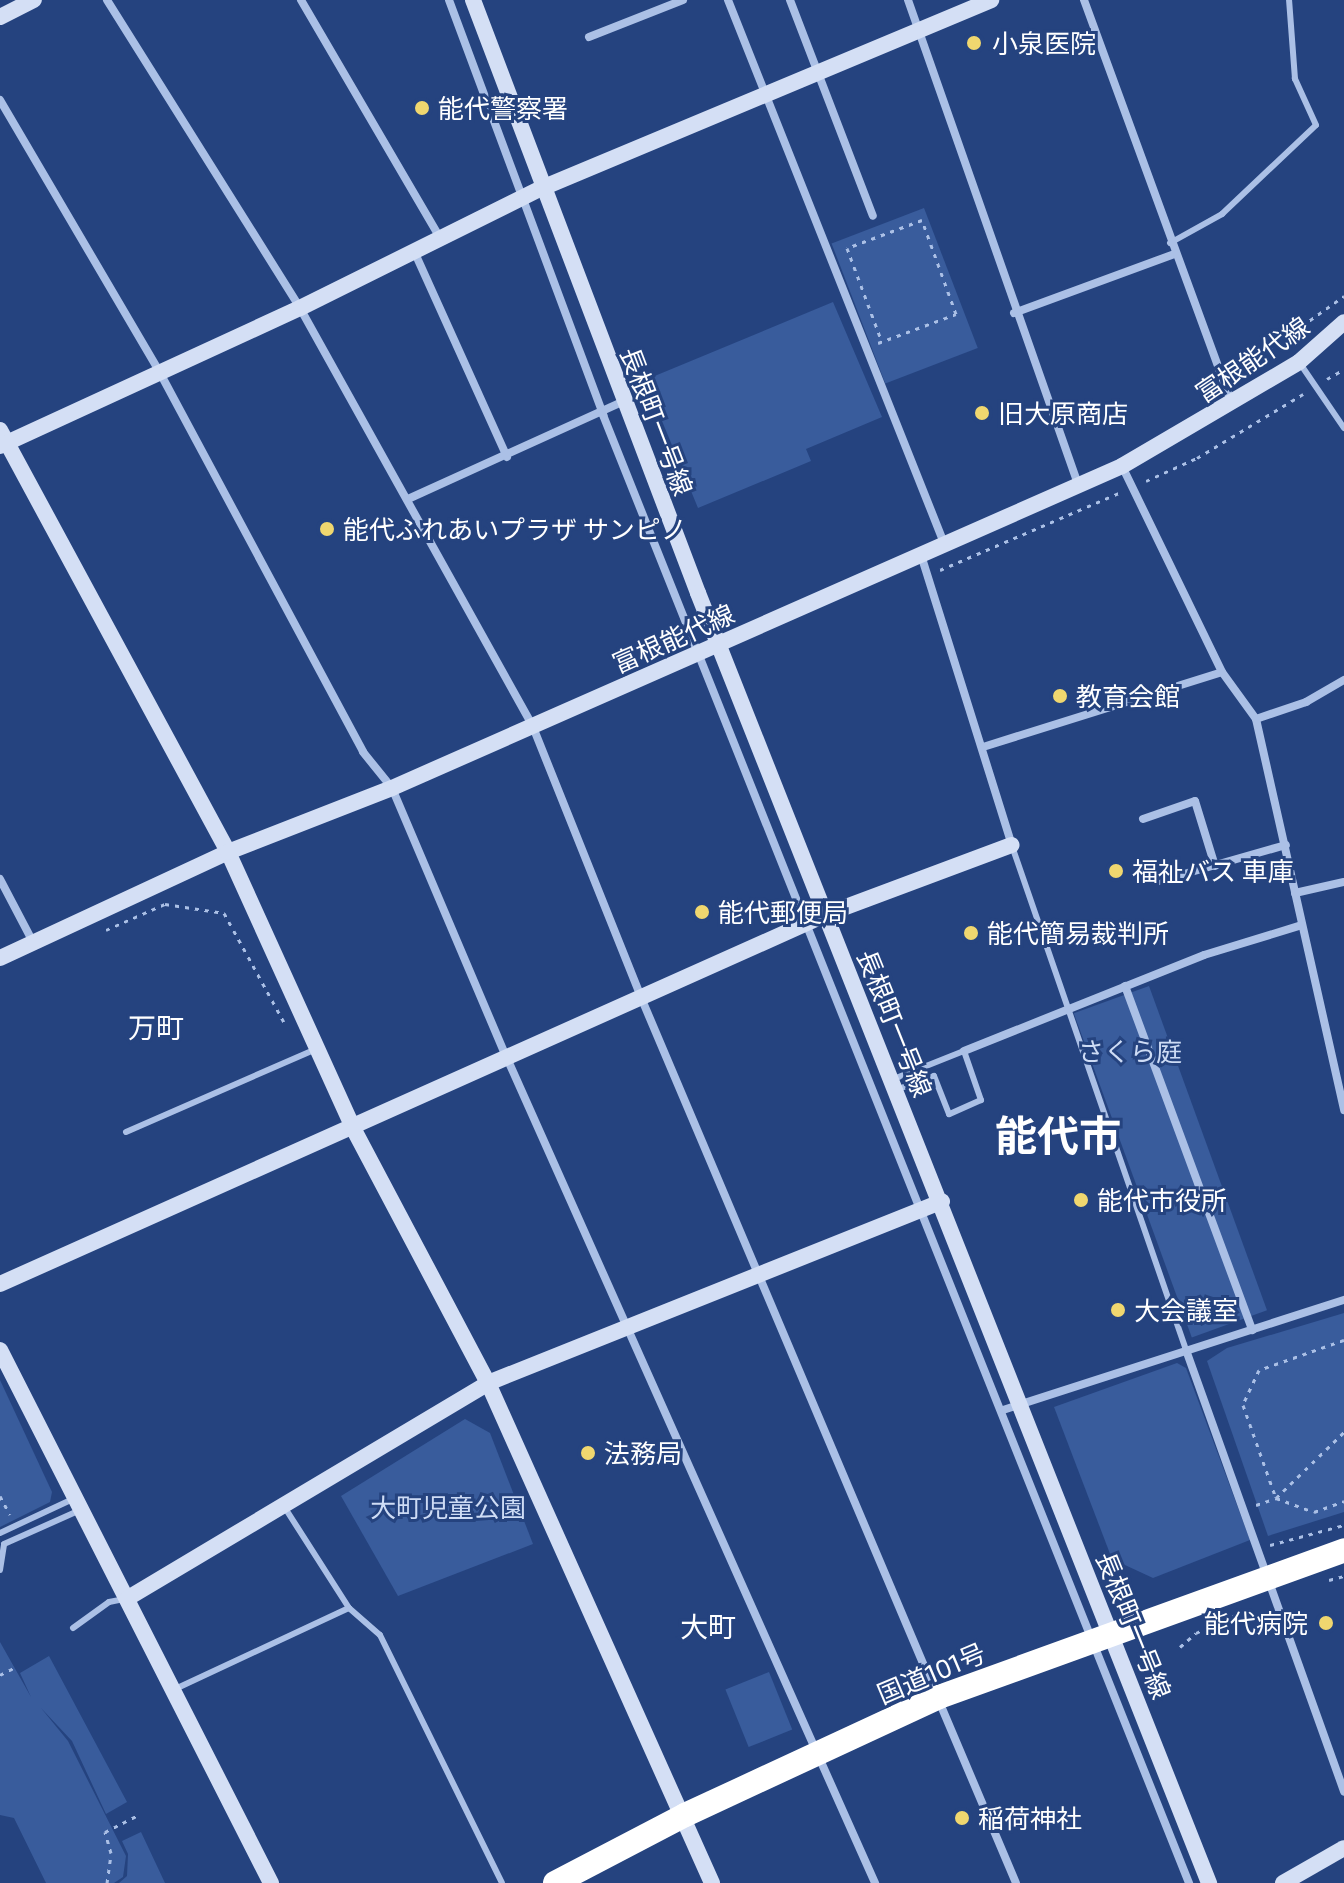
<!DOCTYPE html>
<meta charset="utf-8">
<style>
body{margin:0}
#map{position:relative;width:1344px;height:1883px;overflow:hidden;background:#25437f;font-family:"Exo 2","Noto Sans JP",sans-serif}
div>[style]{position:absolute}
.green>*{inset:0;background:#395c9c;transform-origin:0 0}
.path>*{height:3px;margin-top:-1.5px;transform-origin:0;background:repeating-linear-gradient(90deg,#abc0e6 0 4px,transparent 0 10px)}
.lane>*{height:6px;margin:-3px;padding:0 3px;transform-origin:3px;border-radius:3px;background:#abc0e6}
.street>*{height:8px;margin:-4px;padding:0 4px;transform-origin:4px;border-radius:4px;background:#abc0e6}
.secondary>*{height:16px;margin:-8px;padding:0 8px;transform-origin:8px;border-radius:8px;background:#d4dff5}
.highway>*{height:24px;margin:-12px;padding:0 12px;transform-origin:12px;border-radius:12px;background:#fff}
.dots>*{width:22px;height:22px;translate:-50% -50%;box-sizing:border-box;border:4px solid #25437f;border-radius:50%}
span{translate:-50% -50%;white-space:nowrap;text-align:center;line-height:1.15;-webkit-text-stroke:6px #25437f;paint-order:stroke}
.poi-label{font-size:26px;color:#fff}
.left{translate:0 -50%;text-align:left}
.right{translate:-100% -50%;text-align:right}
.street-label{font-size:26px;color:#fff}
.park-label{font-size:26px;color:#cedcf5}
.neighbourhood-label{font-size:28px;color:#fff}
.town-label{font-size:42px;color:#fff;font-weight:700}
</style>
<div id="map">
<div class="green">
<div style="left:924px;top:208px;width:150px;height:99px;rotate:69deg"></div>
<div style="clip-path:polygon(833px 302px,882px 417px,806px 449px,811px 461px,698px 508px,645px 380px)"></div>
<div style="left:1149px;top:986px;width:345px;height:80px;rotate:70deg"></div>
<div style="clip-path:polygon(1344px 1313px,1344px 1512px,1268px 1536px,1207px 1361px,1227px 1348px)"></div>
<div style="clip-path:polygon(1177px 1363px,1186px 1368px,1250px 1540px,1153px 1578px,1112px 1559px,1054px 1407px)"></div>
<div style="clip-path:polygon(0 1380px,52px 1492px,50px 1502px,0 1527px)"></div>
<div style="clip-path:polygon(465px 1419px,490px 1433px,533px 1544px,398px 1596px,341px 1496px)"></div>
<div style="clip-path:polygon(0 1642px,31px 1697px,20px 1673px,49px 1656px,127px 1802px,106px 1814px,72px 1741px,41px 1708px,68px 1741px,126px 1856px,123px 1877px,114px 1883px,46px 1883px,14px 1818px,0 1815px)"></div>
<div style="left:769px;top:1672px;width:62px;height:47px;rotate:68deg"></div>
<div style="clip-path:polygon(141px 1832px,165px 1883px,119px 1883px,127px 1876px,128px 1854px,122px 1841px)"></div>
</div>
<div class="path">
<div style="left:878px;top:343px;width:83px;rotate:-20.4deg"></div>
<div style="left:956px;top:314px;width:100px;rotate:-109.9deg"></div>
<div style="left:922px;top:220px;width:80px;rotate:159.5deg"></div>
<div style="left:847px;top:248px;width:100px;rotate:69.6deg"></div>
<div style="left:1261px;top:355px;width:102px;rotate:-35.4deg"></div>
<div style="left:1327px;top:379px;width:20px;rotate:-30deg"></div>
<div style="left:1146px;top:481px;width:56px;rotate:-24.3deg"></div>
<div style="left:1197px;top:458px;width:124px;rotate:-31.1deg"></div>
<div style="left:940px;top:570px;width:197px;rotate:-23.3deg"></div>
<div style="left:106px;top:930px;width:64px;rotate:-23.8deg"></div>
<div style="left:165px;top:904px;width:60px;rotate:8.7deg"></div>
<div style="left:224px;top:913px;width:124px;rotate:61.2deg"></div>
<div style="left:1344px;top:1340px;width:90px;rotate:160.6deg"></div>
<div style="left:1259px;top:1370px;width:38px;rotate:115deg"></div>
<div style="left:1243px;top:1405px;width:99px;rotate:70.5deg"></div>
<div style="left:1276px;top:1498px;width:40px;rotate:20.2deg"></div>
<div style="left:1314px;top:1512px;width:32px;rotate:-20deg"></div>
<div style="left:0;top:1496px;width:21px;rotate:62deg"></div>
<div style="left:1256px;top:1505px;width:21px;rotate:-19deg"></div>
<div style="left:1276px;top:1498px;width:95px;rotate:-44.1deg"></div>
<div style="left:1270px;top:1545px;width:77px;rotate:-15.1deg"></div>
<div style="left:1329px;top:1580px;width:16px;rotate:-15deg"></div>
<div style="left:1180px;top:1647px;width:21px;rotate:-41deg"></div>
<div style="left:1196px;top:1633px;width:55px;rotate:-24.7deg"></div>
<div style="left:0;top:1675px;width:16px;rotate:-27deg"></div>
<div style="left:107px;top:1883px;width:30px;rotate:-82deg"></div>
<div style="left:111px;top:1853px;width:22px;rotate:-106deg"></div>
<div style="left:105px;top:1832px;width:36px;rotate:-27deg"></div>
</div>
<div class="lane">
<div style="left:1170px;top:243px;width:60px;rotate:-29.1deg"></div>
<div style="left:1222px;top:214px;width:129px;rotate:-43.4deg"></div>
<div style="left:1316px;top:125px;width:51px;rotate:-114.5deg"></div>
<div style="left:1295px;top:79px;width:79px;rotate:-94.3deg"></div>
<div style="left:1299px;top:362px;width:80px;rotate:55.7deg"></div>
<div style="left:1012px;top:846px;width:533px;rotate:70.95deg"></div>
<div style="left:891px;top:1080px;width:79px;rotate:-21.7deg"></div>
<div style="left:964px;top:1051px;width:52px;rotate:70.9deg"></div>
<div style="left:981px;top:1100px;width:35px;rotate:156deg"></div>
<div style="left:949px;top:1114px;width:41px;rotate:-111.5deg"></div>
<div style="left:934px;top:1076px;width:38px;rotate:160deg"></div>
<div style="left:126px;top:1132px;width:205px;rotate:-23.6deg"></div>
<div style="left:0;top:1533px;width:81px;rotate:-25deg"></div>
<div style="left:0;top:1570px;width:26px;rotate:-81deg"></div>
<div style="left:4px;top:1544px;width:81px;rotate:-24deg"></div>
<div style="left:349px;top:1608px;width:41px;rotate:41.1deg"></div>
<div style="left:380px;top:1635px;width:276px;rotate:63.8deg"></div>
<div style="left:73px;top:1628px;width:44px;rotate:-35.8deg"></div>
<div style="left:109px;top:1602px;width:15px;rotate:-11deg"></div>
<div style="left:173px;top:1690px;width:194px;rotate:-25deg"></div>
<div style="left:349px;top:1608px;width:119px;rotate:-122.6deg"></div>
</div>
<div class="street">
<div style="left:107px;top:0;width:363px;rotate:57.9deg"></div>
<div style="left:300px;top:308px;width:479px;rotate:60.9deg"></div>
<div style="left:533px;top:727px;width:289px;rotate:68.2deg"></div>
<div style="left:640px;top:995px;width:964px;rotate:67.05deg"></div>
<div style="left:301px;top:0;width:276px;rotate:59.7deg"></div>
<div style="left:449px;top:0;width:443px;rotate:69.6deg"></div>
<div style="left:603px;top:415px;width:1581px;rotate:68.24deg"></div>
<div style="left:728px;top:0;width:584px;rotate:68.31deg"></div>
<div style="left:790px;top:0;width:231px;rotate:69deg"></div>
<div style="left:908px;top:0;width:513px;rotate:70.65deg"></div>
<div style="left:1084px;top:0;width:427px;rotate:69.9deg"></div>
<div style="left:589px;top:37px;width:101px;rotate:-21.5deg"></div>
<div style="left:0;top:100px;width:314px;rotate:59.6deg"></div>
<div style="left:159px;top:371px;width:432px;rotate:61.8deg"></div>
<div style="left:363px;top:752px;width:46px;rotate:51.1deg"></div>
<div style="left:392px;top:788px;width:291px;rotate:67deg"></div>
<div style="left:506px;top:1056px;width:906px;rotate:65.95deg"></div>
<div style="left:414px;top:251px;width:226px;rotate:65.7deg"></div>
<div style="left:1014px;top:313px;width:171px;rotate:-20.2deg"></div>
<div style="left:1122px;top:466px;width:229px;rotate:64.1deg"></div>
<div style="left:1222px;top:672px;width:58px;rotate:54.1deg"></div>
<div style="left:1256px;top:719px;width:401px;rotate:77.3deg"></div>
<div style="left:408px;top:499px;width:237px;rotate:-24.4deg"></div>
<div style="left:921px;top:555px;width:304px;rotate:72.6deg"></div>
<div style="left:1256px;top:719px;width:53px;rotate:-18.8deg"></div>
<div style="left:1306px;top:702px;width:44px;rotate:-30.1deg"></div>
<div style="left:983px;top:747px;width:250px;rotate:-17.4deg"></div>
<div style="left:1143px;top:819px;width:55px;rotate:-19.1deg"></div>
<div style="left:1195px;top:801px;width:68px;rotate:72.9deg"></div>
<div style="left:0;top:879px;width:71px;rotate:62.4deg"></div>
<div style="left:1156px;top:882px;width:135px;rotate:-15.9deg"></div>
<div style="left:1295px;top:893px;width:50px;rotate:-12.7deg"></div>
<div style="left:1125px;top:986px;width:367px;rotate:69.7deg"></div>
<div style="left:964px;top:1051px;width:258px;rotate:-21.8deg"></div>
<div style="left:1204px;top:955px;width:102px;rotate:-17deg"></div>
<div style="left:1186px;top:1350px;width:469px;rotate:70.3deg"></div>
<div style="left:1003px;top:1410px;width:358px;rotate:-17.9deg"></div>
</div>
<div class="secondary">
<div style="left:473px;top:0;width:634px;rotate:69.22deg"></div>
<div style="left:698px;top:593px;width:1388px;rotate:68.39deg"></div>
<div style="left:0;top:17px;width:38px;rotate:-27deg"></div>
<div style="left:0;top:430px;width:480px;rotate:61.6deg"></div>
<div style="left:228px;top:852px;width:303px;rotate:65.6deg"></div>
<div style="left:353px;top:1128px;width:289px;rotate:62.1deg"></div>
<div style="left:488px;top:1383px;width:548px;rotate:65.87deg"></div>
<div style="left:0;top:446px;width:330px;rotate:-24.7deg"></div>
<div style="left:300px;top:308px;width:270px;rotate:-26.4deg"></div>
<div style="left:542px;top:188px;width:487px;rotate:-22.7deg"></div>
<div style="left:0;top:958px;width:251px;rotate:-24.9deg"></div>
<div style="left:228px;top:852px;width:176px;rotate:-21.3deg"></div>
<div style="left:392px;top:788px;width:798px;rotate:-23.8deg"></div>
<div style="left:1122px;top:466px;width:205px;rotate:-30.4deg"></div>
<div style="left:1299px;top:362px;width:60px;rotate:-41.6deg"></div>
<div style="left:0;top:1284px;width:906px;rotate:-24.1deg"></div>
<div style="left:827px;top:914px;width:197px;rotate:-20.5deg"></div>
<div style="left:0;top:1350px;width:598px;rotate:63.05deg"></div>
<div style="left:128px;top:1598px;width:419px;rotate:-30.8deg"></div>
<div style="left:488px;top:1383px;width:489px;rotate:-21.8deg"></div>
<div style="left:1283px;top:1883px;width:70px;rotate:-29.8deg"></div>
</div>
<div class="highway">
<div style="left:555px;top:1883px;width:147px;rotate:-27.6deg"></div>
<div style="left:685px;top:1815px;width:280px;rotate:-24.9deg"></div>
<div style="left:939px;top:1697px;width:431px;rotate:-19.9deg"></div>
</div>
<div class="dots">
<div style="left:974px;top:43px;background:#f0d76f"></div>
<div style="left:422px;top:108px;background:#f0d76f"></div>
<div style="left:982px;top:413px;background:#f0d76f"></div>
<div style="left:327px;top:529px;background:#f0d76f"></div>
<div style="left:1060px;top:696px;background:#f0d76f"></div>
<div style="left:1116px;top:871px;background:#f0d76f"></div>
<div style="left:702px;top:912px;background:#f0d76f"></div>
<div style="left:971px;top:933px;background:#f0d76f"></div>
<div style="left:1081px;top:1200px;background:#f0d76f"></div>
<div style="left:1118px;top:1310px;background:#f0d76f"></div>
<div style="left:588px;top:1453px;background:#f0d76f"></div>
<div style="left:1326px;top:1623px;background:#f0d76f"></div>
<div style="left:962px;top:1818px;background:#f0d76f"></div>
</div>
<div class="poi-label">
<span class="left" style="left:992px;top:43px">小泉医院</span>
<span class="left" style="left:438px;top:108px">能代警察署</span>
<span class="left" style="left:998px;top:413px">旧大原商店</span>
<span class="left" style="left:343px;top:529px">能代ふれあいプラザ サンピノ</span>
<span class="left" style="left:1076px;top:696px">教育会館</span>
<span class="left" style="left:1132px;top:871px">福祉バス 車庫</span>
<span class="left" style="left:718px;top:912px">能代郵便局</span>
<span class="left" style="left:987px;top:933px">能代簡易裁判所</span>
<span class="left" style="left:1097px;top:1200px">能代市役所</span>
<span class="left" style="left:1134px;top:1310px">大会議室</span>
<span class="left" style="left:604px;top:1453px">法務局</span>
<span class="right" style="left:1308px;top:1623px">能代病院</span>
<span class="left" style="left:978px;top:1818px">稲荷神社</span>
</div>
<div class="street-label">
<span style="left:1252px;top:359px;rotate:-34deg">富根能代線</span>
<span style="left:657px;top:421px;rotate:69deg">長根町一号線</span>
<span style="left:673px;top:638px;rotate:-24deg">富根能代線</span>
<span style="left:895px;top:1023px;rotate:68deg">長根町一号線</span>
<span style="left:1134px;top:1625px;rotate:68deg">長根町一号線</span>
<span style="left:931px;top:1673px;rotate:-23deg">国道101号</span>
</div>
<div class="park-label">
<span style="left:1130px;top:1051px">さくら庭</span>
<span style="left:448px;top:1507px">大町児童公園</span>
</div>
<div class="neighbourhood-label">
<span style="left:156px;top:1027px">万町</span>
<span style="left:708px;top:1626px">大町</span>
</div>
<div class="town-label">
<span style="left:1058px;top:1134px">能代市</span>
</div>
</div>
